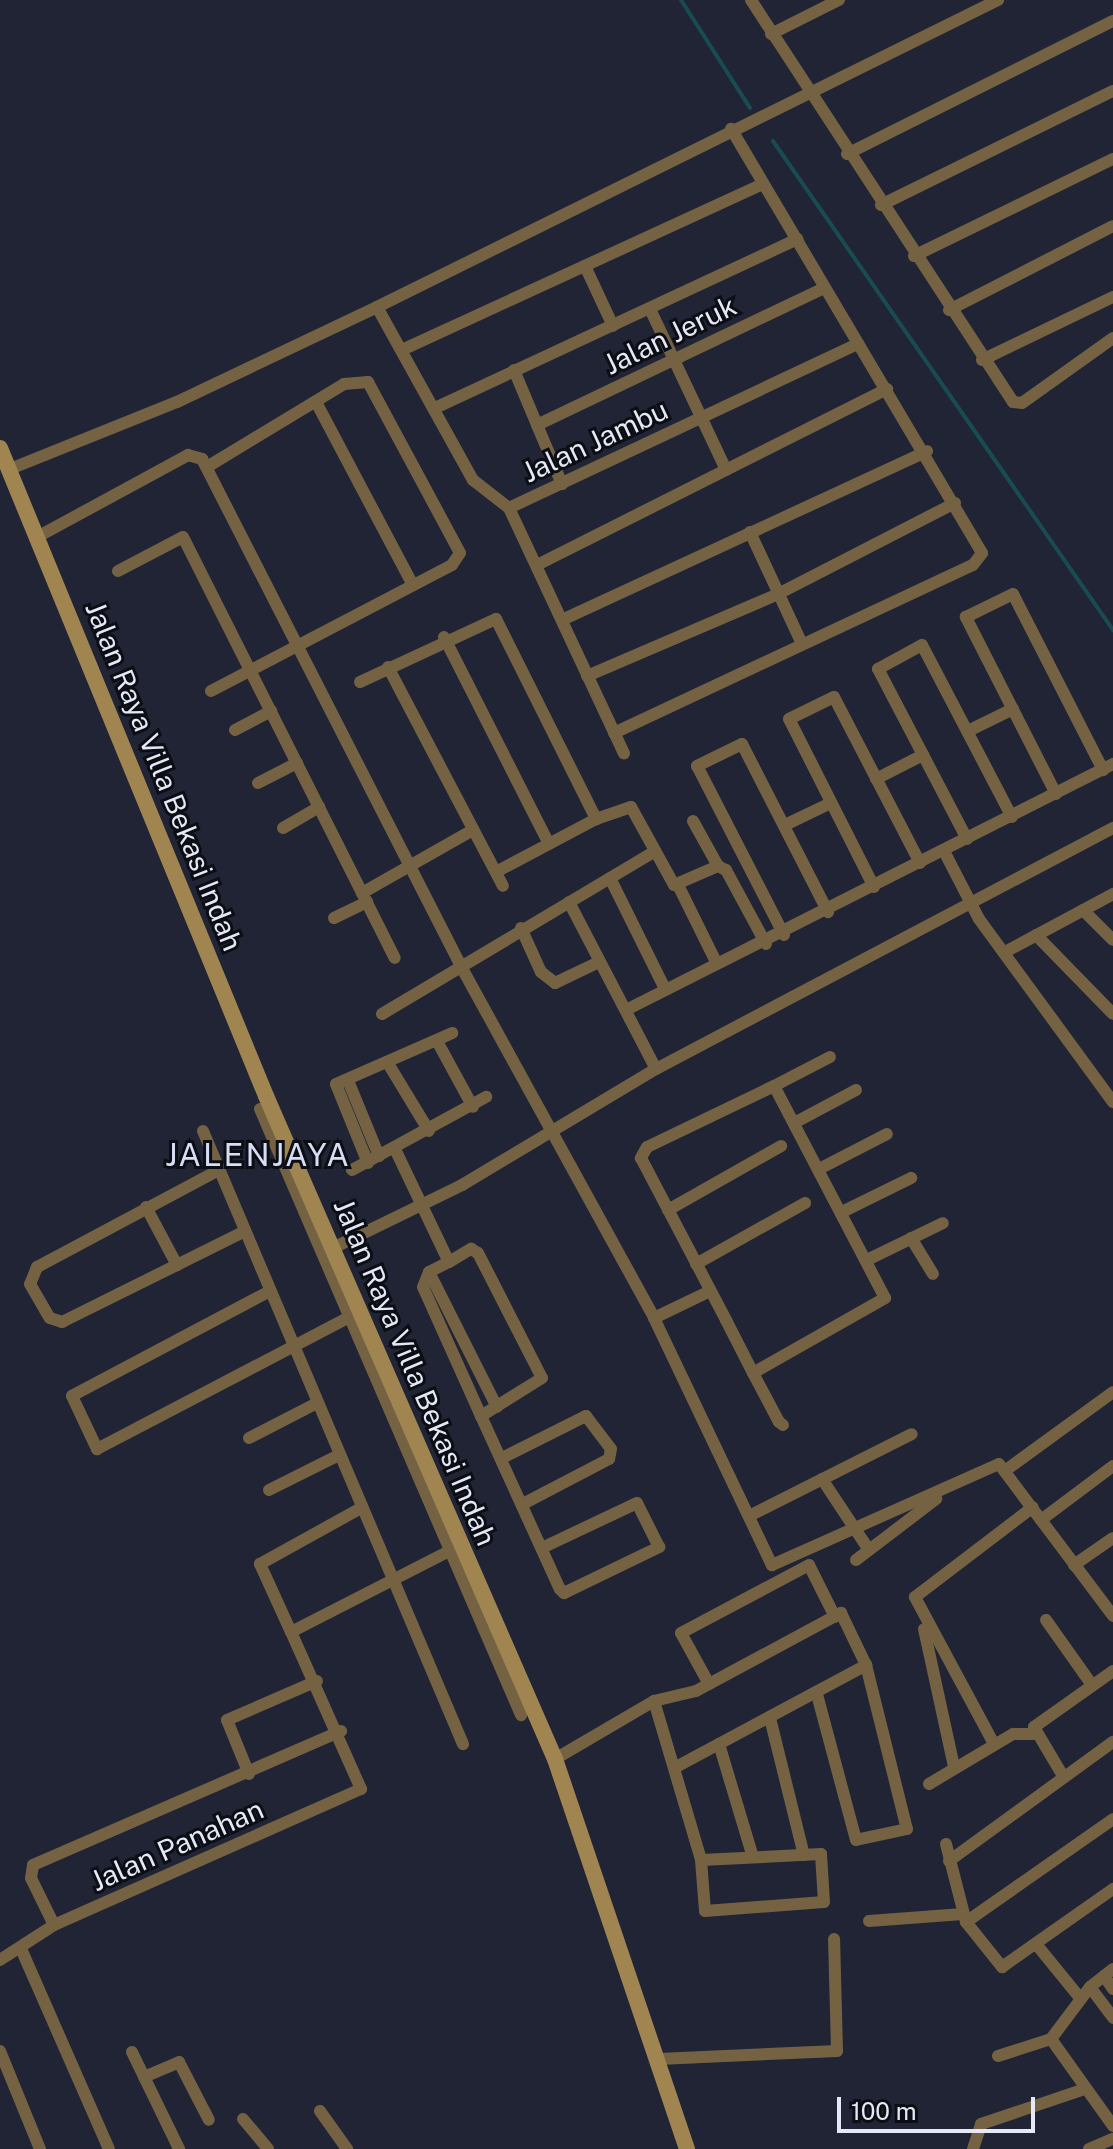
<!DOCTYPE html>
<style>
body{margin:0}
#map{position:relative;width:1113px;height:2149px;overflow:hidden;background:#202435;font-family:"Public Sans",sans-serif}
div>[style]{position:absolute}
.stream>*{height:4px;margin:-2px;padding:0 2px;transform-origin:2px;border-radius:2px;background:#184c52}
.minor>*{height:12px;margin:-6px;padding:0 6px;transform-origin:6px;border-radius:6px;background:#746243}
.secondary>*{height:16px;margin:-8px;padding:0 8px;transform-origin:8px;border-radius:8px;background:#a18551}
span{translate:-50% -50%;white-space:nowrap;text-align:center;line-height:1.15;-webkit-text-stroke:6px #0c0e15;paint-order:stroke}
.street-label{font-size:28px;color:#e6e9f5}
.quarter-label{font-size:32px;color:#d7ddf4;letter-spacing:2px}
.scale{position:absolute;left:837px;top:2097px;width:198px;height:36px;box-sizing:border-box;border:4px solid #e6e9f5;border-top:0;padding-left:10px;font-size:24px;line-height:28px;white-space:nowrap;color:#e6e9f5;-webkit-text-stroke:6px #0c0e15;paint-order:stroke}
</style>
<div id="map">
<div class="stream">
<div style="left:681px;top:0;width:128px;rotate:57.4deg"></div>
<div style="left:773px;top:141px;width:596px;rotate:55.19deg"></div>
</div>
<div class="minor">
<div style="left:751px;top:0;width:480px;rotate:56.9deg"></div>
<div style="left:1013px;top:402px;width:9px;rotate:6deg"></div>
<div style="left:1022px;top:403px;width:112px;rotate:-35.5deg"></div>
<div style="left:771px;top:34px;width:76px;rotate:-26.6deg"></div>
<div style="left:847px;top:154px;width:297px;rotate:-26.6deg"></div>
<div style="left:881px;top:205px;width:258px;rotate:-26.2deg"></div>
<div style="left:914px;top:256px;width:221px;rotate:-26deg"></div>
<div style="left:585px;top:266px;width:66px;rotate:65deg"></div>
<div style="left:377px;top:307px;width:198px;rotate:61deg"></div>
<div style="left:473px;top:480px;width:46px;rotate:37.9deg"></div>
<div style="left:509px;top:508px;width:271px;rotate:64.9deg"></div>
<div style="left:650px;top:309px;width:178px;rotate:64.7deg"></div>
<div style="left:949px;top:310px;width:184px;rotate:-27.1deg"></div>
<div style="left:404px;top:349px;width:394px;rotate:-24.7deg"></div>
<div style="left:982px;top:360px;width:145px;rotate:-25.7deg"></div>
<div style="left:514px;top:370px;width:124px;rotate:67.2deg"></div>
<div style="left:316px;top:402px;width:207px;rotate:62.1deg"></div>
<div style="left:435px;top:408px;width:400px;rotate:-25deg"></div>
<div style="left:537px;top:425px;width:318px;rotate:-25.5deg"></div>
<div style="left:207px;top:467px;width:160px;rotate:-31.2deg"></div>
<div style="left:344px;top:384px;width:24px;rotate:-5deg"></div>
<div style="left:368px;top:382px;width:194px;rotate:61.7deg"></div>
<div style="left:460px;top:553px;width:14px;rotate:124deg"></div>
<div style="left:452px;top:565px;width:272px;rotate:152.4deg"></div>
<div style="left:10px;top:469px;width:180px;rotate:-21.9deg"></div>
<div style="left:177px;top:402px;width:221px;rotate:-25.4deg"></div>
<div style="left:377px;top:307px;width:693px;rotate:-26.31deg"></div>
<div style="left:509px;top:508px;width:386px;rotate:-25.2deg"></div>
<div style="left:750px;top:532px;width:123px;rotate:65.1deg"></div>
<div style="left:39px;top:536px;width:170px;rotate:-28.5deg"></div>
<div style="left:188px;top:455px;width:15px;rotate:16deg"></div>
<div style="left:202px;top:459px;width:574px;rotate:62.94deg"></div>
<div style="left:463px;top:970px;width:397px;rotate:61.2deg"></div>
<div style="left:654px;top:1318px;width:274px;rotate:64.5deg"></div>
<div style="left:772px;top:1565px;width:248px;rotate:-24deg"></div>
<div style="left:999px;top:1464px;width:190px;rotate:53.1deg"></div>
<div style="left:537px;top:565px;width:392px;rotate:-26.7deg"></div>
<div style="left:118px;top:571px;width:73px;rotate:-27.6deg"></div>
<div style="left:183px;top:537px;width:471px;rotate:63.3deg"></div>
<div style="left:564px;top:619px;width:400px;rotate:-24.8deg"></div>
<div style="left:444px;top:637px;width:232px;rotate:63.1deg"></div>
<div style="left:388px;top:667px;width:247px;rotate:62.3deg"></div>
<div style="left:587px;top:676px;width:208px;rotate:-23.2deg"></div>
<div style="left:778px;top:594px;width:199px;rotate:-27.2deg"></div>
<div style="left:360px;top:682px;width:150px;rotate:-24.9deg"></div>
<div style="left:496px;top:619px;width:224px;rotate:63.4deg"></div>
<div style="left:596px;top:819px;width:113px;rotate:152.1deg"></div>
<div style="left:235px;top:730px;width:41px;rotate:-27.8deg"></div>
<div style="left:968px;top:731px;width:50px;rotate:-26.1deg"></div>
<div style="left:614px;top:733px;width:396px;rotate:-25.1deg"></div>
<div style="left:973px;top:565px;width:15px;rotate:-53deg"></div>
<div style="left:982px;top:553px;width:493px;rotate:-120.6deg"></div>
<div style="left:876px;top:779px;width:53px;rotate:-27.1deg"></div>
<div style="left:258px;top:783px;width:44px;rotate:-27.1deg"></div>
<div style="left:1056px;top:794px;width:199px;rotate:-117deg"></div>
<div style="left:966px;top:617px;width:52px;rotate:-26.1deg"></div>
<div style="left:1013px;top:594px;width:198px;rotate:62.9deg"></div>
<div style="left:596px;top:819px;width:37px;rotate:-19deg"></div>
<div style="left:631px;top:807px;width:89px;rotate:61.1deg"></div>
<div style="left:674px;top:885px;width:48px;rotate:-23.4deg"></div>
<div style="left:718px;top:866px;width:9px;rotate:27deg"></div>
<div style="left:726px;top:870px;width:84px;rotate:61.6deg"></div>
<div style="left:693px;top:821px;width:51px;rotate:60.9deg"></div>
<div style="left:785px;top:825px;width:51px;rotate:-25.6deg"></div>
<div style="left:283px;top:828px;width:42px;rotate:-30.3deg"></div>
<div style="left:967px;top:839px;width:192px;rotate:-117.6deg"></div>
<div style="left:878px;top:669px;width:50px;rotate:-28.6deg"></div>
<div style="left:922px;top:645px;width:194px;rotate:62.4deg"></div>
<div style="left:944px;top:851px;width:76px;rotate:62.8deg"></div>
<div style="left:979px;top:919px;width:227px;rotate:53.8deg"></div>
<div style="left:610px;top:878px;width:124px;rotate:63.6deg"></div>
<div style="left:678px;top:885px;width:86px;rotate:63.7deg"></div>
<div style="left:874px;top:887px;width:188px;rotate:-116.8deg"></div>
<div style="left:789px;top:719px;width:50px;rotate:-26.1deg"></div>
<div style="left:834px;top:697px;width:187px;rotate:62.6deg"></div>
<div style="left:362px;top:893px;width:128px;rotate:-29.6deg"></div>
<div style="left:569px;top:902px;width:188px;rotate:62.5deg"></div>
<div style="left:1083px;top:910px;width:42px;rotate:45deg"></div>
<div style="left:334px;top:918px;width:37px;rotate:-26deg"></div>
<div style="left:521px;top:928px;width:48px;rotate:65.6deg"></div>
<div style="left:541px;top:972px;width:18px;rotate:38deg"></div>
<div style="left:555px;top:983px;width:49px;rotate:-25.5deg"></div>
<div style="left:784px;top:935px;width:190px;rotate:-117.2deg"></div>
<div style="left:697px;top:766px;width:50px;rotate:-26.1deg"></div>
<div style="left:742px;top:744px;width:189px;rotate:62.9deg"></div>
<div style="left:1036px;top:935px;width:110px;rotate:45.7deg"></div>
<div style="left:1005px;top:952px;width:123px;rotate:-28.2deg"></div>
<div style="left:626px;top:1010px;width:546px;rotate:-26.8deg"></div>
<div style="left:382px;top:1014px;width:318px;rotate:-30.8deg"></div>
<div style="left:437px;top:1041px;width:75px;rotate:61.4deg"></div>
<div style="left:389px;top:1065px;width:77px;rotate:58.8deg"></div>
<div style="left:349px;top:1083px;width:79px;rotate:67.7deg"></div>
<div style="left:774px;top:1086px;width:63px;rotate:-27.4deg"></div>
<div style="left:260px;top:1109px;width:660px;rotate:66.7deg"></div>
<div style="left:796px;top:1122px;width:68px;rotate:-28.1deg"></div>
<div style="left:203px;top:1131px;width:666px;rotate:67.02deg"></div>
<div style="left:395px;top:1149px;width:125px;rotate:64.5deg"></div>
<div style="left:449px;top:1262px;width:26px;rotate:-31deg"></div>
<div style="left:471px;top:1249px;width:8px;rotate:30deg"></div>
<div style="left:478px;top:1253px;width:140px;rotate:62.9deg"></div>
<div style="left:542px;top:1378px;width:72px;rotate:148.1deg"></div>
<div style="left:481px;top:1416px;width:141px;rotate:-114.2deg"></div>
<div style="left:423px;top:1287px;width:16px;rotate:-68deg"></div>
<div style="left:429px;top:1272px;width:22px;rotate:-27deg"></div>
<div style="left:368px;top:1163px;width:85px;rotate:-112.1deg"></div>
<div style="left:336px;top:1084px;width:127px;rotate:-23.7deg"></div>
<div style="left:821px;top:1168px;width:74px;rotate:-27.3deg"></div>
<div style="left:352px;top:1170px;width:153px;rotate:-28.6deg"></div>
<div style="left:217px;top:1171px;width:204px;rotate:151.9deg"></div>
<div style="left:37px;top:1267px;width:18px;rotate:112deg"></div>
<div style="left:30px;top:1284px;width:39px;rotate:60deg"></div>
<div style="left:50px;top:1318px;width:13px;rotate:18deg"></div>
<div style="left:62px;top:1322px;width:202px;rotate:-26.4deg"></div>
<div style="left:146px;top:1207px;width:66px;rotate:61.9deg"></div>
<div style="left:668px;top:1210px;width:130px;rotate:-29.5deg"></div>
<div style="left:844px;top:1211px;width:75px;rotate:-26.2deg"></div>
<div style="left:911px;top:1238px;width:42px;rotate:58.6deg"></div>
<div style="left:333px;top:1248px;width:144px;rotate:-26deg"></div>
<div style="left:462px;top:1185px;width:226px;rotate:-30.9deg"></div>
<div style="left:656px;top:1069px;width:517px;rotate:-27.81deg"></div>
<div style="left:869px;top:1259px;width:82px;rotate:-25.9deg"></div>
<div style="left:696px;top:1264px;width:125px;rotate:-29.2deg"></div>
<div style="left:429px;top:1272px;width:151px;rotate:63.3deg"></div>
<div style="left:270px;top:1291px;width:224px;rotate:152.1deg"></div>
<div style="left:72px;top:1396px;width:59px;rotate:64.7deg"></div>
<div style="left:97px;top:1449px;width:291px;rotate:-27.6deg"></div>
<div style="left:654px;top:1318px;width:62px;rotate:-25.7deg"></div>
<div style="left:753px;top:1373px;width:152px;rotate:-29.6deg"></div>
<div style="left:885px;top:1298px;width:239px;rotate:-117.6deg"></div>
<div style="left:774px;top:1086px;width:141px;rotate:154.3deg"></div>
<div style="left:647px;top:1147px;width:13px;rotate:119deg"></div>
<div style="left:641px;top:1158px;width:183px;rotate:62.3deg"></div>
<div style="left:726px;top:1320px;width:59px;rotate:63deg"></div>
<div style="left:753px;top:1373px;width:55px;rotate:62deg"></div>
<div style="left:779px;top:1422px;width:5px;rotate:37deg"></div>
<div style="left:481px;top:1416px;width:190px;rotate:65.5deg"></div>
<div style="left:560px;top:1589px;width:6px;rotate:45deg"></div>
<div style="left:564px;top:1593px;width:106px;rotate:-25.8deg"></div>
<div style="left:659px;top:1547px;width:49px;rotate:-116.6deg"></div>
<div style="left:637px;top:1503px;width:105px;rotate:154.7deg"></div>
<div style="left:249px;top:1438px;width:76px;rotate:-27.2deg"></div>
<div style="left:502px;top:1458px;width:94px;rotate:-26.6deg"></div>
<div style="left:586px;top:1416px;width:41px;rotate:52.9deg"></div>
<div style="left:611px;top:1449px;width:10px;rotate:101deg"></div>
<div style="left:609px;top:1459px;width:97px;rotate:152.4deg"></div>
<div style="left:1006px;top:1470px;width:132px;rotate:-36.1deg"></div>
<div style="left:822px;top:1479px;width:85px;rotate:56.5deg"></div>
<div style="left:269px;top:1490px;width:78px;rotate:-26.6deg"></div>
<div style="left:749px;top:1516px;width:182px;rotate:-26.7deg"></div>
<div style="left:1041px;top:1520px;width:90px;rotate:-36.9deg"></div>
<div style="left:856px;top:1560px;width:101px;rotate:-37.3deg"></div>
<div style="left:1074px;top:1565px;width:47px;rotate:-34.7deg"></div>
<div style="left:1046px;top:1620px;width:80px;rotate:54.7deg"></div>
<div style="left:924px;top:1629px;width:141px;rotate:77.7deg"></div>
<div style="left:291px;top:1632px;width:75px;rotate:-114.5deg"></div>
<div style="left:260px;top:1564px;width:115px;rotate:-29deg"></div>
<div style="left:709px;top:1684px;width:58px;rotate:-118.8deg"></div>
<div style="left:681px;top:1633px;width:145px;rotate:-28deg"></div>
<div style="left:809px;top:1565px;width:58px;rotate:63.4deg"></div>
<div style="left:654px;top:1701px;width:166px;rotate:73.5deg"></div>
<div style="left:701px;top:1860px;width:51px;rotate:85.5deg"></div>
<div style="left:705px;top:1911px;width:119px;rotate:-4.3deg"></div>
<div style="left:824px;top:1902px;width:48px;rotate:-93.6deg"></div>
<div style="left:821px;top:1854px;width:120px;rotate:177.1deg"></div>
<div style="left:770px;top:1718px;width:141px;rotate:76.1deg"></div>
<div style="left:719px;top:1744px;width:118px;rotate:73.3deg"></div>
<div style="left:994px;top:1744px;width:167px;rotate:-118.3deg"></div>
<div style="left:915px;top:1597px;width:148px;rotate:-37.3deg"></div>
<div style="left:555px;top:1759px;width:115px;rotate:-30.4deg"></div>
<div style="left:654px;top:1701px;width:43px;rotate:-13.4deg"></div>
<div style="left:696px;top:1691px;width:165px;rotate:-28.3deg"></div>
<div style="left:841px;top:1613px;width:58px;rotate:64.3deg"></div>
<div style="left:866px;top:1665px;width:169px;rotate:76deg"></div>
<div style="left:907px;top:1829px;width:52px;rotate:167.8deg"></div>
<div style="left:856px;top:1840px;width:151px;rotate:-105deg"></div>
<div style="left:676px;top:1767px;width:216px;rotate:-28.2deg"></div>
<div style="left:249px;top:1774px;width:58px;rotate:-112.2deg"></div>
<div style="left:227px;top:1720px;width:98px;rotate:-23.4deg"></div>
<div style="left:1063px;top:1776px;width:57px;rotate:-120.6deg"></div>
<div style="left:1034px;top:1727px;width:97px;rotate:-35.3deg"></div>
<div style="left:929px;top:1784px;width:98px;rotate:-30.8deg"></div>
<div style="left:1013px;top:1734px;width:21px"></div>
<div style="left:946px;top:1844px;width:81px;rotate:75.6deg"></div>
<div style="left:966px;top:1922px;width:58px;rotate:51.3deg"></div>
<div style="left:1002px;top:1967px;width:136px;rotate:-35.1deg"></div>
<div style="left:949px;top:1861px;width:203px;rotate:-36deg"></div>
<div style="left:869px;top:1921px;width:94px;rotate:-4.3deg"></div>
<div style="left:966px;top:1922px;width:179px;rotate:-35deg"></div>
<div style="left:54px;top:1925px;width:52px;rotate:-116.1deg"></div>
<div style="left:31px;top:1878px;width:13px;rotate:-81deg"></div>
<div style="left:33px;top:1865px;width:336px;rotate:-23.5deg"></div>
<div style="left:1036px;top:1944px;width:70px;rotate:50.8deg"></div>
<div style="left:22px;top:1951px;width:216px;rotate:66.3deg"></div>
<div style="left:0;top:1960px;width:64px;rotate:-32.9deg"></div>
<div style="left:54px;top:1925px;width:336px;rotate:-23.9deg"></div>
<div style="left:361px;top:1789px;width:172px;rotate:-114deg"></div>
<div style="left:291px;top:1632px;width:191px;rotate:-27.1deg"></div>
<div style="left:1113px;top:1969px;width:29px;rotate:142deg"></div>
<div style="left:1090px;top:1987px;width:65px;rotate:126.9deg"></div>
<div style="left:1051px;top:2039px;width:107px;rotate:54.5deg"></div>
<div style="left:1104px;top:1976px;width:16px;rotate:55deg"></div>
<div style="left:1090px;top:1987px;width:39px;rotate:53deg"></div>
<div style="left:0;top:2051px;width:106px;rotate:67.8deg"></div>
<div style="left:132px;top:2052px;width:108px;rotate:64.1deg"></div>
<div style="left:998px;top:2056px;width:56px;rotate:-17.8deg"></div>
<div style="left:659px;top:2059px;width:178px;rotate:-2.6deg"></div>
<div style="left:837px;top:2051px;width:112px;rotate:-91.5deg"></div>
<div style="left:144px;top:2077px;width:38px;rotate:-23deg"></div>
<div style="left:179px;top:2062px;width:65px;rotate:62.7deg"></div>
<div style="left:320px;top:2111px;width:47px;rotate:54.6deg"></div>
<div style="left:243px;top:2119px;width:39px;rotate:50deg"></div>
<div style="left:973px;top:2149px;width:26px;rotate:-72deg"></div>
<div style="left:981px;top:2124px;width:110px;rotate:-18.6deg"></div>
<div style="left:1089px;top:2149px;width:26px;rotate:-23deg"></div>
</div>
<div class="secondary">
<div style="left:0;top:448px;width:700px;rotate:67.68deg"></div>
<div style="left:266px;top:1096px;width:723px;rotate:66.45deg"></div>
<div style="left:555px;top:1759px;width:412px;rotate:71.3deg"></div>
</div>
<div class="street-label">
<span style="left:670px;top:335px;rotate:-26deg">Jalan Jeruk</span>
<span style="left:595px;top:441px;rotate:-25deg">Jalan Jambu</span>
<span style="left:164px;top:776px;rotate:68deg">Jalan Raya Villa Bekasi Indah</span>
<span style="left:415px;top:1372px;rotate:67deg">Jalan Raya Villa Bekasi Indah</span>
<span style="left:177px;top:1845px;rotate:-24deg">Jalan Panahan</span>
</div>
<div class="quarter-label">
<span style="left:258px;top:1155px">JALENJAYA</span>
</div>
<div class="scale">100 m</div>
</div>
